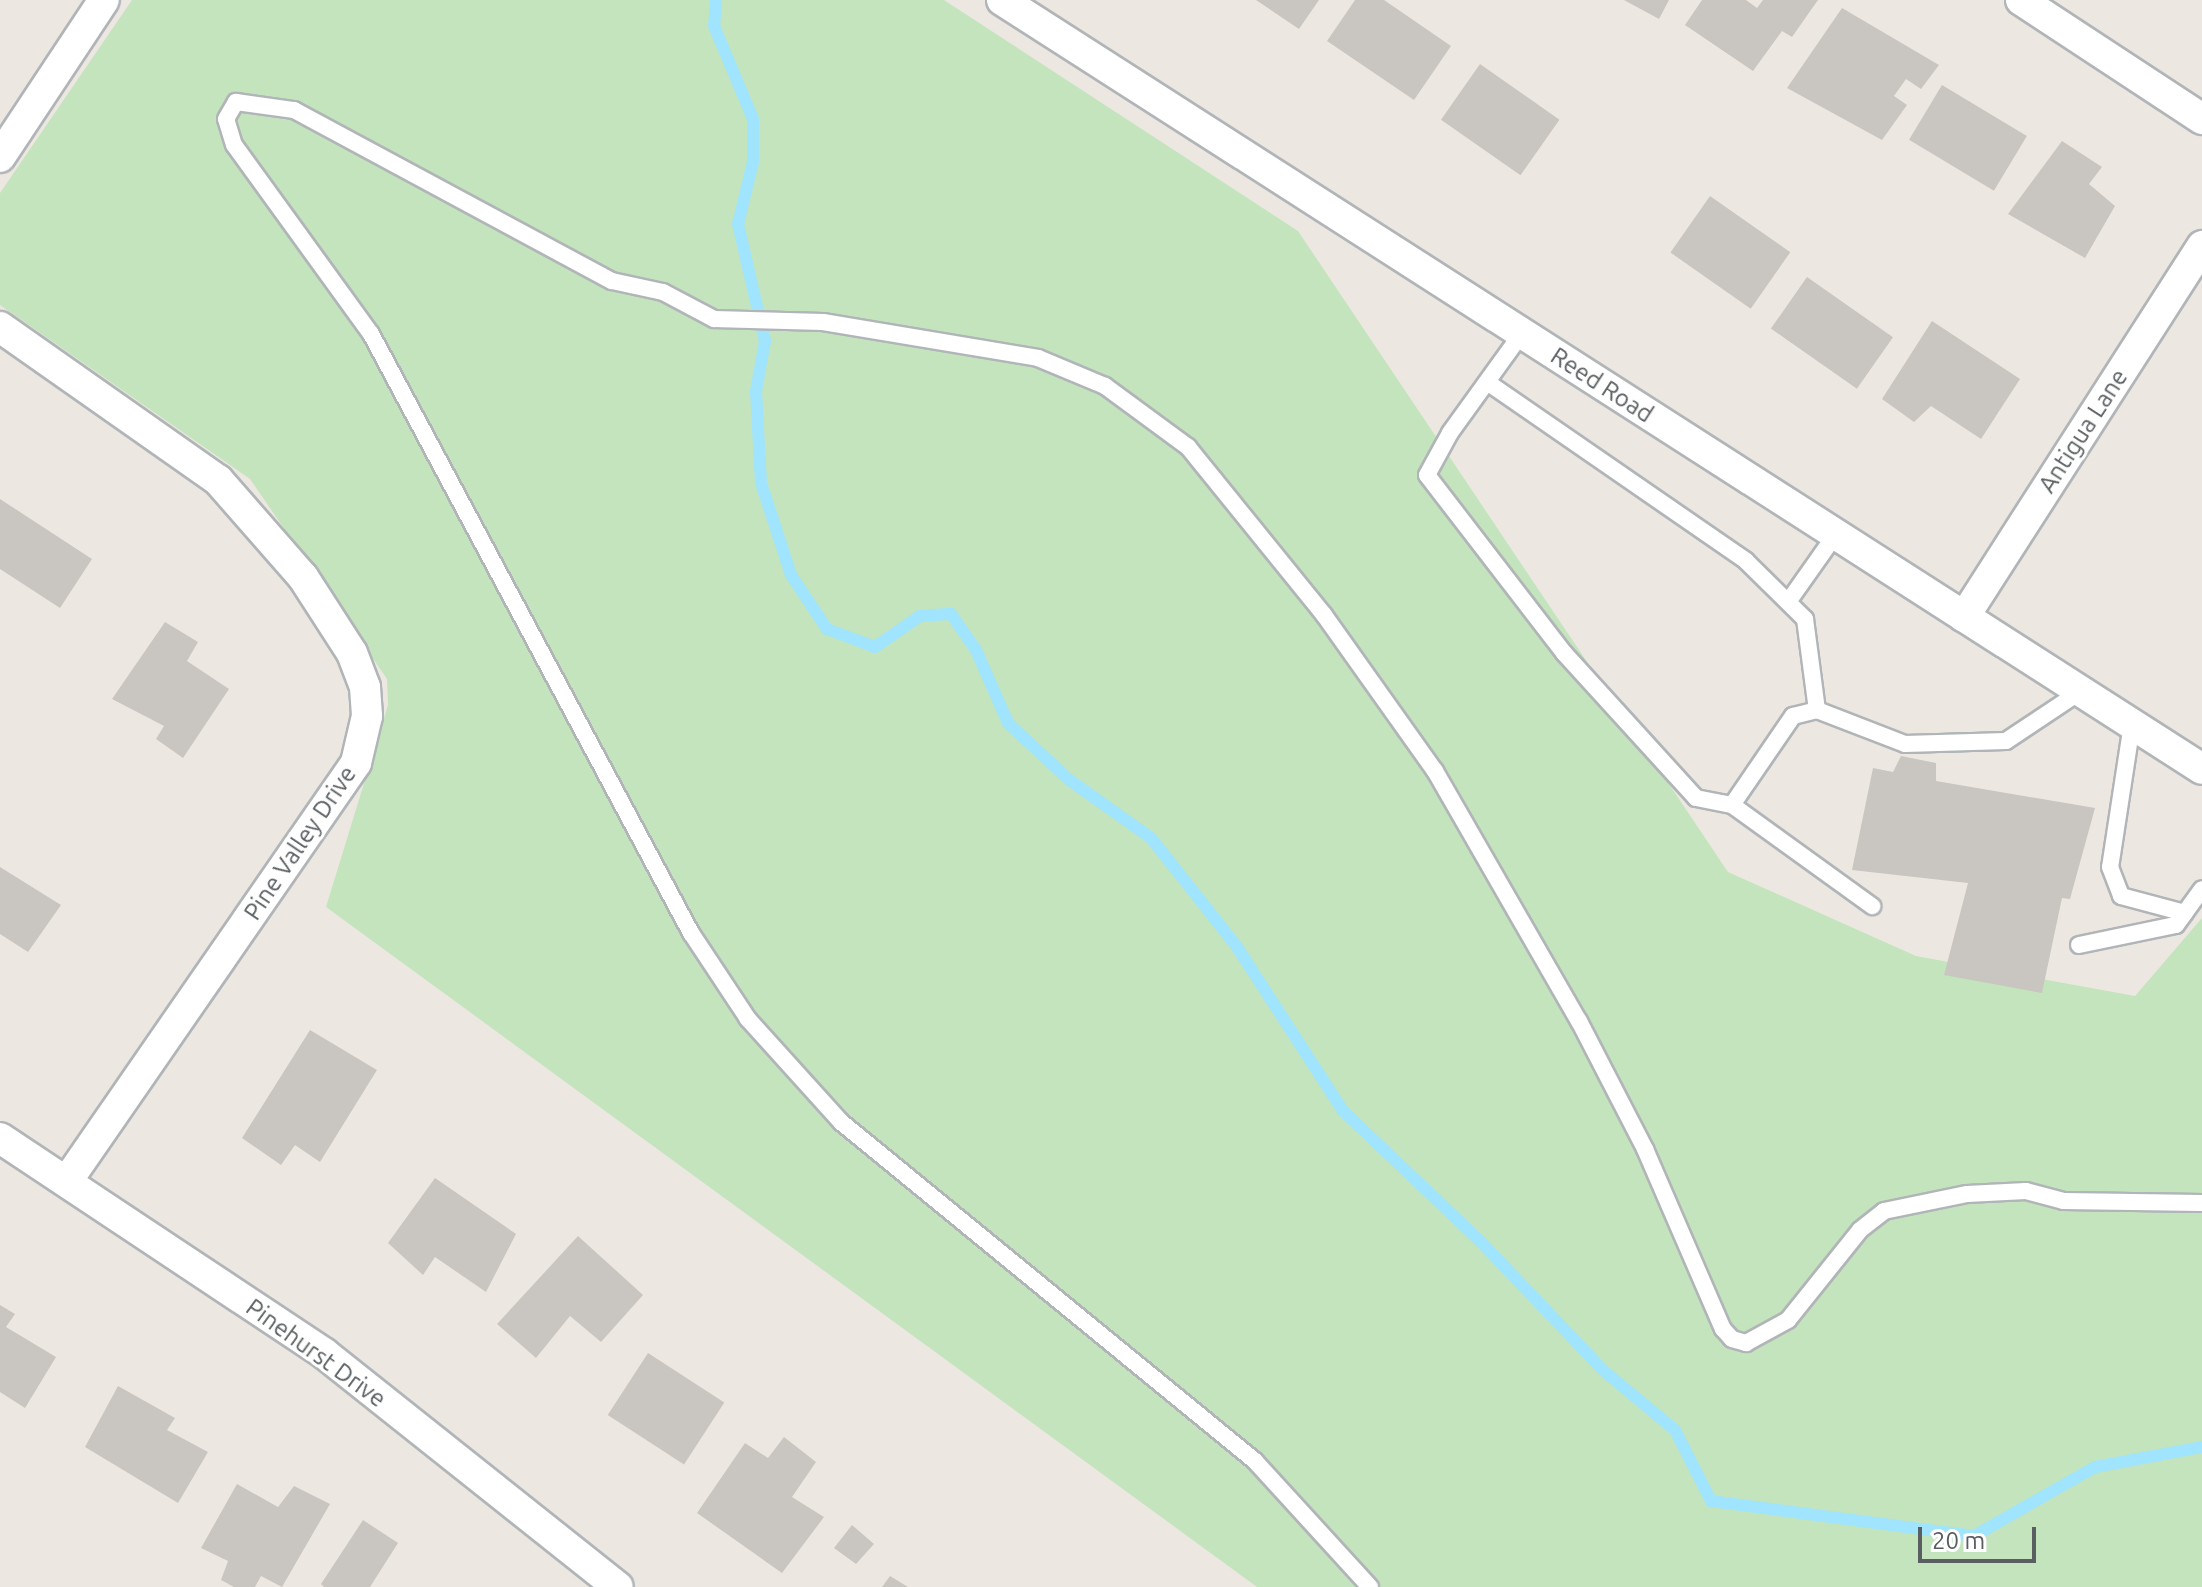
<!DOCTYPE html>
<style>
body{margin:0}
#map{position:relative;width:2202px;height:1587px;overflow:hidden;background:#ece8e1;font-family:Ubuntu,sans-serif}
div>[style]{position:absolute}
.green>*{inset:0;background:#c4e4bd}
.stream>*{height:12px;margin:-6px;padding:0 6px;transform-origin:6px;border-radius:6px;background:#a0e4fd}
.building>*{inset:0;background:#c9c5c0;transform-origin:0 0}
.roads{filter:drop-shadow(2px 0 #b1b5b8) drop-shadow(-2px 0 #b1b5b8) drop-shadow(0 2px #b1b5b8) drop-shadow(0 -2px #b1b5b8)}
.lane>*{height:16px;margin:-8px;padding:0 8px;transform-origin:8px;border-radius:8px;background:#fff}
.street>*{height:30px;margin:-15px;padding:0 15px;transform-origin:15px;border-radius:15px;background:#fff}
span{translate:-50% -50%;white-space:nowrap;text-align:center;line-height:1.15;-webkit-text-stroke:6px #fff;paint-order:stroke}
.street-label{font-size:24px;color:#595e61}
.scale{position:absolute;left:1918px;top:1527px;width:118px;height:36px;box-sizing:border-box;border:4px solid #595e61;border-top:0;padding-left:10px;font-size:24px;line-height:28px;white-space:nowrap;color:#595e61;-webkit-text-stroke:6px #fff;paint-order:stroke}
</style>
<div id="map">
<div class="green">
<div style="clip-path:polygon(132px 0,944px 0,1298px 231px,1728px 872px,1916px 956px,2135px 996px,2202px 918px,2202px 1587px,1257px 1587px,326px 907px,388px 705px,387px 679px,250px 479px,0 305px,0 193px)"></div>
</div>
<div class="stream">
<div style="left:716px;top:0;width:26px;rotate:94deg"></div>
<div style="left:714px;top:26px;width:101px;rotate:67.2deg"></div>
<div style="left:753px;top:119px;width:43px;rotate:90deg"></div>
<div style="left:753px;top:162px;width:64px;rotate:103.6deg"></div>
<div style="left:738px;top:224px;width:120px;rotate:77deg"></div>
<div style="left:765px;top:341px;width:51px;rotate:100.2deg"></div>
<div style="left:756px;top:391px;width:92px;rotate:86.9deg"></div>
<div style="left:761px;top:483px;width:97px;rotate:71.9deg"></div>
<div style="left:791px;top:575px;width:65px;rotate:56.3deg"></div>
<div style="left:827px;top:629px;width:51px;rotate:20.6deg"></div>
<div style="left:875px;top:647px;width:55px;rotate:-34.6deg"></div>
<div style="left:920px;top:616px;width:31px;rotate:-4deg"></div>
<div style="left:951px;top:614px;width:44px;rotate:55.2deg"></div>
<div style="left:976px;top:650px;width:80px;rotate:66.3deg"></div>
<div style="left:1008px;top:723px;width:82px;rotate:43deg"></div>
<div style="left:1068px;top:779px;width:102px;rotate:35.4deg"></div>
<div style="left:1151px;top:838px;width:139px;rotate:51.7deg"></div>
<div style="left:1237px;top:947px;width:195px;rotate:57.1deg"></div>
<div style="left:1343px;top:1111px;width:192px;rotate:43.5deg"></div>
<div style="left:1482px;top:1243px;width:177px;rotate:46.4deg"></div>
<div style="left:1604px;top:1371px;width:92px;rotate:39.7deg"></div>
<div style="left:1675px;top:1430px;width:80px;rotate:63.1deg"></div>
<div style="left:1711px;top:1501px;width:265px;rotate:7.6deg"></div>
<div style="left:1974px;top:1536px;width:139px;rotate:-29.7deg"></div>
<div style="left:2095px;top:1467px;width:109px;rotate:-10.6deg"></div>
</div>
<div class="building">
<div style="clip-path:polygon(1256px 0,1319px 0,1299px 29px)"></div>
<div style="clip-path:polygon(1355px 0,1384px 0,1451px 46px,1414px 100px,1327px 41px)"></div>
<div style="clip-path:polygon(1624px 0,1669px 0,1659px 19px)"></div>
<div style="clip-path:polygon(1702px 0,1746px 0,1757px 8px,1763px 0,1818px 0,1792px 37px,1782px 31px,1753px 71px,1685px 25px)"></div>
<div style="clip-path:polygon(1842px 8px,1939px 65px,1921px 89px,1906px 79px,1894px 96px,1907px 105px,1882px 140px,1787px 88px)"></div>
<div style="left:1480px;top:64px;width:97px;height:68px;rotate:35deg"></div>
<div style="left:1942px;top:85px;width:99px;height:64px;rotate:31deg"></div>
<div style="clip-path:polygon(2062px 141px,2102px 167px,2089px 184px,2115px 206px,2085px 258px,2008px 214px)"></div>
<div style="left:1710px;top:196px;width:98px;height:69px;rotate:35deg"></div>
<div style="left:1807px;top:277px;width:105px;height:63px;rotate:35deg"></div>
<div style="clip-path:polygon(1932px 321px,2020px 379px,1981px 439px,1931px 406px,1914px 422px,1882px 399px)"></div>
<div style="clip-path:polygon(0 499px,92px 559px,60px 608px,0 569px)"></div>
<div style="clip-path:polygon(165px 622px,198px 642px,187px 661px,229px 689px,183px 758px,156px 739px,164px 726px,112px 699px)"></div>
<div style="clip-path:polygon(1901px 756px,1936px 763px,1936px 781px,2095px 808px,2070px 899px,2062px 898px,2042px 993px,1944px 975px,1968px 883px,1852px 870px,1873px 768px,1893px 772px)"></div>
<div style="clip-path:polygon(0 867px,61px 905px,28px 952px,0 934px)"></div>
<div style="clip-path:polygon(310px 1030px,377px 1070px,320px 1162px,295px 1145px,281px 1165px,242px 1138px)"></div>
<div style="clip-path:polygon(435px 1178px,516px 1234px,486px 1292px,435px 1257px,423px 1275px,388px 1243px)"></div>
<div style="clip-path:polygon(578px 1236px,643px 1295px,601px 1342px,570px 1316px,536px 1358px,497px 1324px)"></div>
<div style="clip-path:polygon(0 1305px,15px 1314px,6px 1327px,56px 1357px,25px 1408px,0 1392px)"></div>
<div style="left:648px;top:1353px;width:91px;height:74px;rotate:33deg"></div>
<div style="clip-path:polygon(118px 1386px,175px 1418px,167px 1430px,208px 1452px,178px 1503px,85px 1447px)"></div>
<div style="clip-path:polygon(784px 1437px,816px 1462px,792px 1497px,824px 1517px,782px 1573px,697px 1513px,745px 1443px,768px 1458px)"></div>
<div style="clip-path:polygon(237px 1484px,278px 1507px,294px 1486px,330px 1504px,282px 1587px,261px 1576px,255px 1587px,234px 1587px,221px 1580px,228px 1561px,201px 1548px)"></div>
<div style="clip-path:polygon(363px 1520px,398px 1543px,370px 1587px,324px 1587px,321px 1584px)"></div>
<div style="clip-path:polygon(852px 1525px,874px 1544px,856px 1564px,834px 1548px)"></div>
<div style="clip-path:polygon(890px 1576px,908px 1587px,882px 1587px)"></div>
</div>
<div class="roads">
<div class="lane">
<div style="left:1522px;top:333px;width:123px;rotate:125.8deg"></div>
<div style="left:1450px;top:433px;width:48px;rotate:118.7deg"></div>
<div style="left:1427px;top:475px;width:225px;rotate:52.4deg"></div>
<div style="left:1564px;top:653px;width:196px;rotate:47.7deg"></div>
<div style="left:1696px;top:798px;width:37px;rotate:11deg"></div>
<div style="left:1732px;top:805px;width:108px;rotate:-55.6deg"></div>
<div style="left:1793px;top:716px;width:25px;rotate:-14deg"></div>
<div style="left:1817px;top:710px;width:94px;rotate:21.1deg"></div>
<div style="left:1905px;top:744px;width:101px;rotate:-1.7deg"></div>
<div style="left:2006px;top:741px;width:90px;rotate:-33.7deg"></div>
<div style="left:1487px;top:382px;width:315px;rotate:34.6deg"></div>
<div style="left:1746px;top:561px;width:83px;rotate:44.5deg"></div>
<div style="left:1805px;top:619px;width:92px;rotate:82.5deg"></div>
<div style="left:1788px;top:602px;width:83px;rotate:-54.8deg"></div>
<div style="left:2132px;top:724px;width:145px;rotate:98.7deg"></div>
<div style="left:2110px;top:867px;width:31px;rotate:69deg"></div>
<div style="left:2121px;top:896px;width:66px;rotate:14.9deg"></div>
<div style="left:1732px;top:805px;width:173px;rotate:35.8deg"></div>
<div style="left:2079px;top:945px;width:99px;rotate:-11.7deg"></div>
<div style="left:2176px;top:925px;width:44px;rotate:-54.2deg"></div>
<div style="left:1370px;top:1587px;width:171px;rotate:-132.4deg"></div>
<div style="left:1255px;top:1461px;width:535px;rotate:-140.69deg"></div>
<div style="left:841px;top:1122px;width:139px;rotate:-132.1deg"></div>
<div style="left:748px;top:1019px;width:103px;rotate:-123.5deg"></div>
<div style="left:691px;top:933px;width:679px;rotate:-118.11deg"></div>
<div style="left:371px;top:334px;width:233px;rotate:-125.9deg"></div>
<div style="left:234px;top:145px;width:27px;rotate:-107deg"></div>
<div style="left:226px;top:119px;width:20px;rotate:-60deg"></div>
<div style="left:236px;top:102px;width:59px;rotate:7.9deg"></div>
<div style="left:294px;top:110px;width:361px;rotate:28.3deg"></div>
<div style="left:612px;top:281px;width:52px;rotate:12.2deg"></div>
<div style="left:663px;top:292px;width:58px;rotate:27.9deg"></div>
<div style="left:714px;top:319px;width:109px;rotate:1.6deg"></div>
<div style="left:823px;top:322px;width:218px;rotate:9.5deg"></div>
<div style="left:1038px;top:358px;width:73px;rotate:22.7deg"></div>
<div style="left:1105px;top:386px;width:103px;rotate:36.3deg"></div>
<div style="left:1188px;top:447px;width:216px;rotate:51deg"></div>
<div style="left:1324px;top:615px;width:191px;rotate:54.6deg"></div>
<div style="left:1435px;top:771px;width:289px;rotate:60.1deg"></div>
<div style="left:1579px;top:1021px;width:144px;rotate:62.7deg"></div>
<div style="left:1645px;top:1149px;width:196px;rotate:66.6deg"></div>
<div style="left:1723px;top:1329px;width:13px;rotate:48deg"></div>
<div style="left:1732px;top:1339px;width:15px;rotate:16deg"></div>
<div style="left:1746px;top:1343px;width:48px;rotate:-28.7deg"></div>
<div style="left:1788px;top:1320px;width:115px;rotate:-51.3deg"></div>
<div style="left:1860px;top:1230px;width:31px;rotate:-38deg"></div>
<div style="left:1884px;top:1211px;width:85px;rotate:-11.6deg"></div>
<div style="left:1967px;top:1194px;width:59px;rotate:-2.9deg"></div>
<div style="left:2026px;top:1191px;width:38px;rotate:15deg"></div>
<div style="left:2063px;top:1201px;width:139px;rotate:0.8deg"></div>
</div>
<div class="street">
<div style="left:1002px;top:0;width:1425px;rotate:32.65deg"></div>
<div style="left:2021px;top:0;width:217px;rotate:33.3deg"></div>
<div style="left:0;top:157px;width:188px;rotate:-56.5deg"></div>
<div style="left:0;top:327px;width:266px;rotate:35.1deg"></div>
<div style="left:218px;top:480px;width:129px;rotate:48.8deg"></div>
<div style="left:303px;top:577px;width:90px;rotate:57.2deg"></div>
<div style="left:352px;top:653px;width:36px;rotate:69deg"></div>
<div style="left:365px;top:687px;width:29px;rotate:86deg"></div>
<div style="left:367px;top:716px;width:48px;rotate:103.2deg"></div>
<div style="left:356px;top:763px;width:508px;rotate:124.66deg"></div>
<div style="left:1964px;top:617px;width:441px;rotate:-57.3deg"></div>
<div style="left:0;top:1138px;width:390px;rotate:33.6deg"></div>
<div style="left:325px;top:1354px;width:374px;rotate:38.5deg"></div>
</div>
</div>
<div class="street-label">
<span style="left:1602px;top:385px;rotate:33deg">Reed Road</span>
<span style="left:2083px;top:431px;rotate:-57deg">Antigua Lane</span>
<span style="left:300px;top:843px;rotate:-56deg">Pine Valley Drive</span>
<span style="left:316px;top:1353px;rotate:36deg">Pinehurst Drive</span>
</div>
<div class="scale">20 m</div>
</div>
